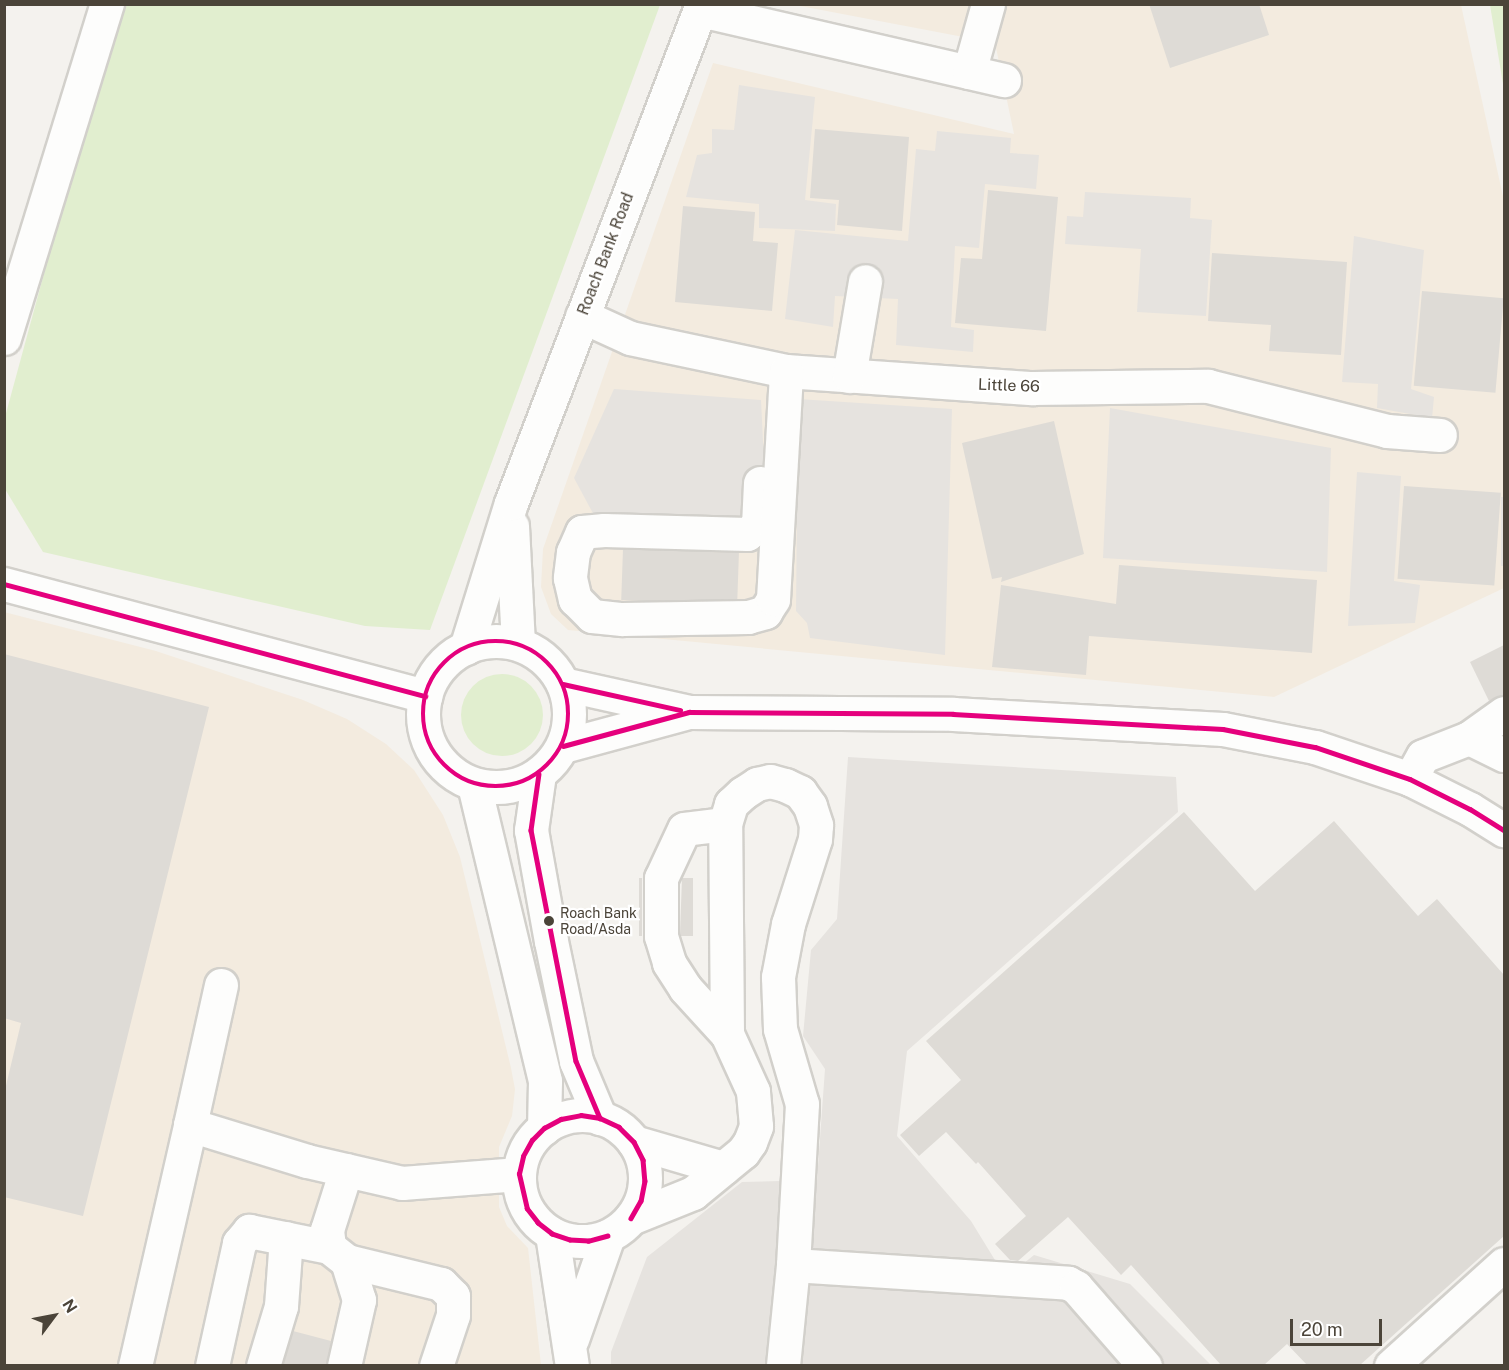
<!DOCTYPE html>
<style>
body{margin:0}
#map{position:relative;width:1509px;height:1370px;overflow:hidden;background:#f4f2ee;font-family:"Public Sans",sans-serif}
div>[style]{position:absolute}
.commercial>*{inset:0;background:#f3ebdf}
.green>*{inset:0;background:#e1eecf}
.round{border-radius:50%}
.parking>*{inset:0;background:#e6e3df;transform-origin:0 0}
.building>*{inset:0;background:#dedbd6;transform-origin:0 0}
.roads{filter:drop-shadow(2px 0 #d2d0cb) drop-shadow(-2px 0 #d2d0cb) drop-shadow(0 2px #d2d0cb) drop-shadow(0 -2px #d2d0cb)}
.minor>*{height:33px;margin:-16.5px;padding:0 16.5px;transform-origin:16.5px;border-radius:16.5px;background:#fdfdfc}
.minor>.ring{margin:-16.5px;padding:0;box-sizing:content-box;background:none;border:33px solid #fdfdfc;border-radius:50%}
.bus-1>*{height:4.5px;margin:-2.25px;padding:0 2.25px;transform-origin:2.25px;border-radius:2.25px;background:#e5007d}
.bus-1>.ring{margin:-2.25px;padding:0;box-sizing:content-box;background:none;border:4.5px solid #e5007d;border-radius:50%}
.dots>*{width:16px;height:16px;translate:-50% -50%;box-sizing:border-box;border:3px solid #fff;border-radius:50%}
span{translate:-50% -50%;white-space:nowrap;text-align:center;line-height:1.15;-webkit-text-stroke:4.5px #fff;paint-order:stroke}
.bus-label{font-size:14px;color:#4b4439}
.left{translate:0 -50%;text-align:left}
.street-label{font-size:16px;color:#4b4439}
.frame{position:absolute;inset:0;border:6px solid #4b4439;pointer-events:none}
.north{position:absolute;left:24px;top:1286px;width:60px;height:60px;-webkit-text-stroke:4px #fff;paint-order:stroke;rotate:58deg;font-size:16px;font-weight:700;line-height:24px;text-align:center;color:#4b4439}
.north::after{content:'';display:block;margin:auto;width:21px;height:27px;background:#4b4439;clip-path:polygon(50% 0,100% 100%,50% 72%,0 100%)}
.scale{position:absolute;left:1290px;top:1319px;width:92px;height:27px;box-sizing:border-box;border:3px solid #4b4439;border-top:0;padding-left:8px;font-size:18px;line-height:21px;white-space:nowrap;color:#4b4439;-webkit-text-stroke:4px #fff;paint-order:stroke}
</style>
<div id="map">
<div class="commercial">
<div style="clip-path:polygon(795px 5px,1461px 5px,1504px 201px,1504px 588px,1274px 697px,568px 630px,551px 614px,541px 587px,543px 549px,713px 63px,1014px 134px,995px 43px)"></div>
<div style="clip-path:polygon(4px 612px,156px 651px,303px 700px,347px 719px,386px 744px,414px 770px,443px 815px,460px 857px,511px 1068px,515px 1089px,512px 1116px,499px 1147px,499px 1207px,507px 1226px,528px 1248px,541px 1365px,5px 1365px)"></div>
</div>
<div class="green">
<div style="clip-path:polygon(117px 5px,660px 5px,430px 630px,365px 626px,43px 552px,5px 489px,5px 417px)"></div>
<div style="clip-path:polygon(1490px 5px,1504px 5px,1504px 90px)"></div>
<div class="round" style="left:461px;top:674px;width:82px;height:82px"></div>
</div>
<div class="parking">
<div style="clip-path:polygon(739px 85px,815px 97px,805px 200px,836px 204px,835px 231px,759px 228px,759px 204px,686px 197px,697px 155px,712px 153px,712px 129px,734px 130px)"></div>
<div style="clip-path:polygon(937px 131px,1011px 138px,1010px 153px,1039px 155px,1036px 189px,985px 184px,979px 248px,955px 246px,951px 327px,974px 330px,973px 352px,896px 345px,898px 299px,835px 296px,833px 327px,785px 319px,795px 230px,908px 241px,916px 149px,935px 151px)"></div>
<div style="clip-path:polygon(1085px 192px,1191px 198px,1190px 218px,1212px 220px,1206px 316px,1137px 312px,1141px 249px,1065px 244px,1067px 216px,1083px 217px)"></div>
<div style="clip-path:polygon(1354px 236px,1424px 250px,1411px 389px,1434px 397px,1432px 418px,1377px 408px,1378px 384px,1342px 382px)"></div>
<div style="clip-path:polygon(614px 389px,761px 400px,767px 525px,595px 517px,574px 478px)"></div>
<div style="clip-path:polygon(798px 399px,952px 409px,945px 655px,810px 638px,807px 623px,796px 611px)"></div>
<div style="clip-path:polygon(1110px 408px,1331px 448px,1327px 572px,1103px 558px)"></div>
<div style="clip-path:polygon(1357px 472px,1401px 476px,1394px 581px,1420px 585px,1415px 623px,1348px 626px)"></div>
<div style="left:1501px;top:497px;width:3px;height:69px"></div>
<div style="clip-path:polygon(848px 757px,1176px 777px,1178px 812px,907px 1051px,897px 1136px,971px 1221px,1006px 1278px,1034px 1255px,1130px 1284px,1211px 1365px,611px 1366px,611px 1352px,647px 1257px,742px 1182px,817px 1180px,825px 1069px,803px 1036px,811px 950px,837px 919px)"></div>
</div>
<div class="building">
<div style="clip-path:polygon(1149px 4px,1259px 4px,1269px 35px,1170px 68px)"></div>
<div style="clip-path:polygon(815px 129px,909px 137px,902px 231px,837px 225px,839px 200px,810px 198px)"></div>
<div style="clip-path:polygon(988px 190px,1058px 197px,1046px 331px,955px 323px,961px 258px,982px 259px)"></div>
<div style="clip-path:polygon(683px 206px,755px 212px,753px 241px,778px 243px,772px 311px,675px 302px)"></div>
<div style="clip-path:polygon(1212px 253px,1347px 262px,1341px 355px,1269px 351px,1271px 325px,1208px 321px)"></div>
<div style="left:1422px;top:291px;width:82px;height:95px;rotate:5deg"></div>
<div style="clip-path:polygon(1054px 421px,1084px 554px,1001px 582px,1002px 577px,992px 579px,962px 443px)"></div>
<div style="left:1404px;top:486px;width:97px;height:93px;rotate:4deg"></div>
<div style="left:623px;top:549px;width:116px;height:51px;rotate:2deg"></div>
<div style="clip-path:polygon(1119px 565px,1317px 580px,1312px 653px,1089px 636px,1086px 675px,992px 667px,1001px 585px,1116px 604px)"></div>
<div style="clip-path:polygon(1504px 645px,1504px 695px,1489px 701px,1470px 662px)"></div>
<div style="clip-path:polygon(4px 654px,209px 707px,83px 1216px,4px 1197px,4px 1094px,21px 1023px,4px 1018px)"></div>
<div style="clip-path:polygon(1184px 812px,1255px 891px,1334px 821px,1418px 916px,1437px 899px,1504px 975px,1504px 1236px,1360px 1365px,1307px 1365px,1287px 1344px,1264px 1365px,1221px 1365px,1131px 1265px,1121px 1275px,1068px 1217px,1018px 1261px,1010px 1260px,995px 1244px,1026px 1216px,978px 1162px,976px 1164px,946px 1132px,919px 1156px,900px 1135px,961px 1080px,926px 1041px)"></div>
<div style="left:639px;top:878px;width:3px;height:58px"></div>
<div style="clip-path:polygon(682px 878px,693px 878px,693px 936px,681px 936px,680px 933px)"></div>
<div style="clip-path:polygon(293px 1331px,331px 1341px,326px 1365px,283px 1365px)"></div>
</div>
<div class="roads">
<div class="minor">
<div style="left:700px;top:10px;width:312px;rotate:13deg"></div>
<div style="left:969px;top:72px;width:71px;rotate:-74.4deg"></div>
<div style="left:582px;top:316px;width:53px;rotate:24.6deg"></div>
<div style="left:630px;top:338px;width:159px;rotate:11.9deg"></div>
<div style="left:786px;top:371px;width:247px;rotate:4deg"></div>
<div style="left:1032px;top:388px;width:176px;rotate:-0.7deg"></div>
<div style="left:1208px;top:386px;width:185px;rotate:14.1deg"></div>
<div style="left:1387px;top:431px;width:53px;rotate:4.3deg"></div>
<div style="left:4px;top:338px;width:350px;rotate:-72.9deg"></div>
<div style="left:849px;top:376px;width:96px;rotate:-80.4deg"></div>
<div style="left:760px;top:483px;width:42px;rotate:92.7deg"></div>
<div style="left:758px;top:525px;width:14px;rotate:141deg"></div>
<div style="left:747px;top:534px;width:143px;rotate:-178.4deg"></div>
<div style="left:604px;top:530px;width:22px;rotate:175deg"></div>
<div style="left:582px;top:532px;width:22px;rotate:114deg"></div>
<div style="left:573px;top:552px;width:26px;rotate:97deg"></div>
<div style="left:570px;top:578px;width:22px;rotate:77deg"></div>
<div style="left:575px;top:599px;width:24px;rotate:45deg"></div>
<div style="left:592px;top:616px;width:30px;rotate:6deg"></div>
<div style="left:622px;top:619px;width:126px;rotate:-0.9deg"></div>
<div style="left:748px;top:617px;width:18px;rotate:-16deg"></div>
<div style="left:765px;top:612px;width:15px;rotate:-58deg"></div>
<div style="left:773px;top:599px;width:228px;rotate:-86.7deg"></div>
<div style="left:512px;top:526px;width:118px;rotate:87.1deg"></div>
<div style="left:4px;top:584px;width:436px;rotate:14.9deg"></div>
<div class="ring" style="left:423px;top:641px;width:113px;height:113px"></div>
<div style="left:466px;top:648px;width:152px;rotate:-72.8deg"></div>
<div style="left:511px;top:503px;width:534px;rotate:-69.05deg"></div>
<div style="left:563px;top:684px;width:129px;rotate:12.5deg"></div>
<div style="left:689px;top:712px;width:264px;rotate:0.4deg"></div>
<div style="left:953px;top:714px;width:270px;rotate:3.2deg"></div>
<div style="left:1223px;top:729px;width:94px;rotate:11.1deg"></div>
<div style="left:1315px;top:747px;width:100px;rotate:18.6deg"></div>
<div style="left:1410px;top:779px;width:67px;rotate:26.6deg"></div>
<div style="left:1470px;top:809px;width:40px;rotate:32deg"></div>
<div style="left:1469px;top:738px;width:39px;rotate:26deg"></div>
<div style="left:563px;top:746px;width:126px;rotate:-15.1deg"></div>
<div style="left:539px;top:774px;width:57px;rotate:98.1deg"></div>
<div style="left:531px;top:830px;width:113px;rotate:79.8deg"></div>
<div style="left:551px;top:941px;width:123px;rotate:78.2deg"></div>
<div style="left:576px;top:1061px;width:62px;rotate:67.2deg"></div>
<div style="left:1410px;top:779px;width:26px;rotate:-61deg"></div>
<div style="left:1423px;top:756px;width:49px;rotate:-21.4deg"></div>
<div style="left:1469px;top:738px;width:43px;rotate:-35.5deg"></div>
<div style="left:474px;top:785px;width:304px;rotate:76.5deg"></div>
<div style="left:545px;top:1081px;width:47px;rotate:91.2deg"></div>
<div style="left:725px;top:824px;width:41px;rotate:173deg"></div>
<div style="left:684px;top:829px;width:54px;rotate:115.1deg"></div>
<div style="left:661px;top:878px;width:58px;rotate:90deg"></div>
<div style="left:661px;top:936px;width:28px;rotate:73deg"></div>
<div style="left:669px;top:963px;width:30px;rotate:57deg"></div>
<div style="left:685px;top:988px;width:62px;rotate:47.6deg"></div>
<div style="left:221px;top:985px;width:143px;rotate:102.5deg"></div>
<div style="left:190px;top:1125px;width:122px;rotate:17.1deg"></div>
<div style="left:307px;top:1161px;width:98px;rotate:13deg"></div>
<div style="left:402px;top:1183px;width:117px;rotate:-4.4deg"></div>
<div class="ring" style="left:519px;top:1115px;width:93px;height:93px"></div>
<div style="left:634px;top:1142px;width:93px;rotate:16.3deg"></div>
<div style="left:346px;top:1170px;width:63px;rotate:107.6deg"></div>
<div style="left:327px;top:1230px;width:17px;rotate:83deg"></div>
<div style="left:329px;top:1247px;width:23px;rotate:38deg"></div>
<div style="left:347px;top:1261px;width:97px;rotate:13.7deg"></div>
<div style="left:441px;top:1284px;width:17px;rotate:45deg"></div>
<div style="left:453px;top:1296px;width:19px;rotate:90deg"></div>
<div style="left:453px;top:1315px;width:54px;rotate:108.4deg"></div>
<div style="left:631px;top:1218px;width:67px;rotate:-22deg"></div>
<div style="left:693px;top:1193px;width:65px;rotate:-39.4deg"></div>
<div style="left:743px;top:1152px;width:12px;rotate:-55deg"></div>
<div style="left:750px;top:1142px;width:17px;rotate:-69deg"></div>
<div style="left:756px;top:1126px;width:35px;rotate:-95deg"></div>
<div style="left:753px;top:1091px;width:63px;rotate:-114.5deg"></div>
<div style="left:727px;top:1034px;width:210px;rotate:-90.5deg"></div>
<div style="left:725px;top:824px;width:21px;rotate:-73deg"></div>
<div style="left:731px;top:804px;width:16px;rotate:-43deg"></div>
<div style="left:743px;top:793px;width:17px;rotate:-33deg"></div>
<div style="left:757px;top:784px;width:13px;rotate:-13deg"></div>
<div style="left:770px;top:781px;width:16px;rotate:15deg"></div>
<div style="left:785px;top:785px;width:17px;rotate:25deg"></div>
<div style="left:800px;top:792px;width:17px;rotate:54deg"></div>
<div style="left:810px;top:806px;width:20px;rotate:72deg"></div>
<div style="left:816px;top:825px;width:14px;rotate:94deg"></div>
<div style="left:815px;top:839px;width:89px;rotate:107.6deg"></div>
<div style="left:788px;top:924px;width:54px;rotate:100.7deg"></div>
<div style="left:778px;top:977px;width:52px;rotate:87.8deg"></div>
<div style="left:780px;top:1029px;width:78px;rotate:73.7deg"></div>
<div style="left:802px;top:1104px;width:161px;rotate:93.2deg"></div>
<div style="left:793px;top:1265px;width:101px;rotate:95.7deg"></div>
<div style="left:552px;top:1234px;width:134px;rotate:81.4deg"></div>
<div style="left:793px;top:1265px;width:276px;rotate:3.7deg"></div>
<div style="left:1068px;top:1283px;width:9px;rotate:27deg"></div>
<div style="left:1076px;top:1287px;width:105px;rotate:48.9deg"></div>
<div style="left:572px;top:1339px;width:109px;rotate:-70.7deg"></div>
<div style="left:135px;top:1366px;width:247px;rotate:-77.1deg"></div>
<div style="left:212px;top:1366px;width:126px;rotate:-77.6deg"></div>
<div style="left:239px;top:1243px;width:16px;rotate:-50deg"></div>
<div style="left:249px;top:1231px;width:82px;rotate:11.3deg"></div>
<div style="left:263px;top:1366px;width:63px;rotate:-73.3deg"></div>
<div style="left:281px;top:1306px;width:68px;rotate:-85.8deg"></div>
<div style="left:344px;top:1366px;width:68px;rotate:-77.2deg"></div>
<div style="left:359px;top:1300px;width:41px;rotate:-107.1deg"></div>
<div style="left:1391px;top:1366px;width:152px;rotate:-42.1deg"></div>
</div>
</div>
<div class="bus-1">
<div style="left:4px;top:584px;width:436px;rotate:14.9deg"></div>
<div class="ring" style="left:423px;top:641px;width:141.5px;height:141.5px"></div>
<div style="left:563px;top:684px;width:120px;rotate:12.5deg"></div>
<div style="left:563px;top:746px;width:131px;rotate:-15.1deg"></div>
<div style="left:689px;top:712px;width:264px;rotate:0.4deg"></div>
<div style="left:953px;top:714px;width:270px;rotate:3.2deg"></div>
<div style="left:1223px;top:729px;width:94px;rotate:11.1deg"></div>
<div style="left:1315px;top:747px;width:100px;rotate:18.6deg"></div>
<div style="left:1410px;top:779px;width:67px;rotate:26.6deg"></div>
<div style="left:1470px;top:809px;width:40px;rotate:32deg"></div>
<div style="left:539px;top:774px;width:57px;rotate:98.1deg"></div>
<div style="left:531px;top:830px;width:235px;rotate:79deg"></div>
<div style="left:576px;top:1061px;width:62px;rotate:67.2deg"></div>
<div style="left:608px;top:1236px;width:20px;rotate:165deg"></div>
<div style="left:589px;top:1241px;width:19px;rotate:-177deg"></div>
<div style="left:570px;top:1240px;width:19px;rotate:-162deg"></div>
<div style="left:552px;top:1234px;width:18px;rotate:-142deg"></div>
<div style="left:538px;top:1223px;width:18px;rotate:-128deg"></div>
<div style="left:527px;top:1209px;width:36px;rotate:-103deg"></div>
<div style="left:519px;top:1174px;width:18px;rotate:-77deg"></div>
<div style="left:523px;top:1156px;width:18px;rotate:-61deg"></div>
<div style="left:532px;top:1140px;width:17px;rotate:-45deg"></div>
<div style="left:544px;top:1128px;width:19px;rotate:-28deg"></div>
<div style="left:561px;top:1119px;width:20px;rotate:-11deg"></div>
<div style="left:581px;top:1115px;width:19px;rotate:9deg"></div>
<div style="left:600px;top:1118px;width:21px;rotate:25deg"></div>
<div style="left:619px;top:1127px;width:21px;rotate:45deg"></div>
<div style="left:634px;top:1142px;width:20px;rotate:63deg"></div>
<div style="left:643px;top:1160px;width:21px;rotate:85deg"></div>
<div style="left:645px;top:1181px;width:20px;rotate:101deg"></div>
<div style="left:641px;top:1201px;width:20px;rotate:120deg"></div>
</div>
<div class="dots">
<div style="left:549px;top:921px;background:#4b4439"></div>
</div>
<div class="bus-label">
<span class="left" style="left:560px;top:921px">Roach Bank<br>Road/Asda</span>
</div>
<div class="street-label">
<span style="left:606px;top:254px;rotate:-69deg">Roach Bank Road</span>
<span style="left:1009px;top:386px;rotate:2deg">Little 66</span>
</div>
<div class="frame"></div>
<div class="north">N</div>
<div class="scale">20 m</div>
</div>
